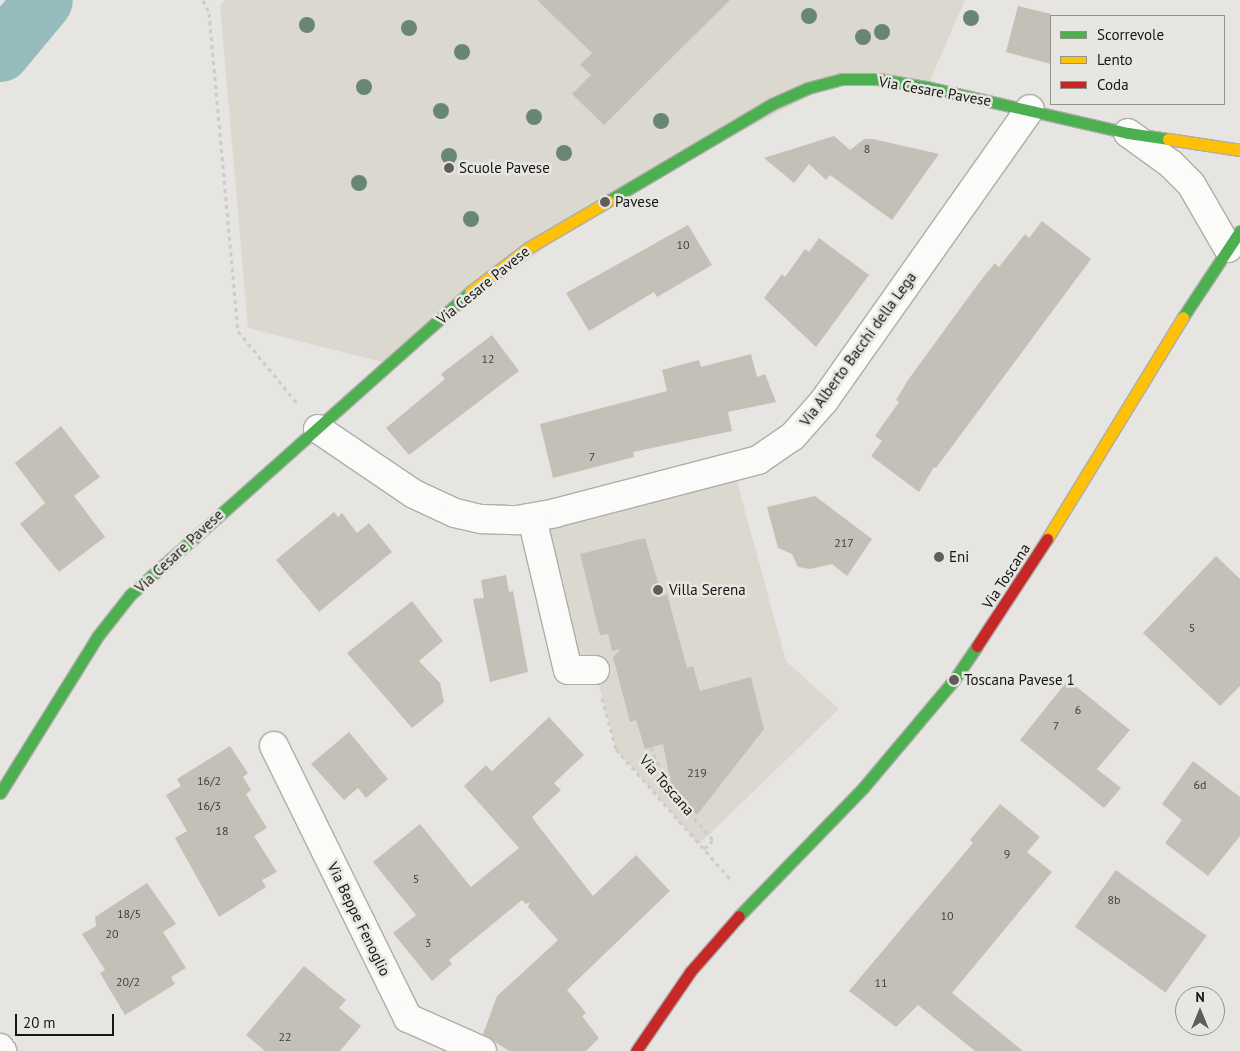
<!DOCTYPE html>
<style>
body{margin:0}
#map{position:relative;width:1240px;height:1051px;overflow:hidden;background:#e6e5e1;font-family:"PT Sans",sans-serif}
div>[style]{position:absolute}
.built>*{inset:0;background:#dad8cf}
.river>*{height:59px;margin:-29.5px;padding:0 29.5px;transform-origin:29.5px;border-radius:29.5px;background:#95bbbd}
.building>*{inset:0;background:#c3c1b7;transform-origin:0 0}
.path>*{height:3px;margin-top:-1.5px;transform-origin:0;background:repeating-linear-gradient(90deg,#ccc 0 4px,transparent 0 8px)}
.roads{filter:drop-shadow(1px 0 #adadaa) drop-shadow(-1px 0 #adadaa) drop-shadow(0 1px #adadaa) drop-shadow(0 -1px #adadaa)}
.street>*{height:28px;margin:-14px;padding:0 14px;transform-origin:14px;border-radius:14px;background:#fbfbfa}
.fast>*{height:11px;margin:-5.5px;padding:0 5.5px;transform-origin:5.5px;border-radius:5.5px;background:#4caf50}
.slow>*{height:11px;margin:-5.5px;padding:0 5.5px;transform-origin:5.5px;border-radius:5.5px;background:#ffc107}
.jam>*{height:11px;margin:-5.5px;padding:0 5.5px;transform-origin:5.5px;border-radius:5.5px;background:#c62828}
.trees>*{width:16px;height:16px;margin:-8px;border-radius:50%;background:#688576}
.dots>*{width:14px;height:14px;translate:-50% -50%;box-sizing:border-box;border:2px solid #e7e6e0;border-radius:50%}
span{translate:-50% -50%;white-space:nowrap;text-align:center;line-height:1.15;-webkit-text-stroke:5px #e7e6e0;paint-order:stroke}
.number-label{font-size:12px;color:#41413d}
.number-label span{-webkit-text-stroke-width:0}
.street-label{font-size:15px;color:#161614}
.poi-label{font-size:15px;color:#161614}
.left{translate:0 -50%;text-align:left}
.legend{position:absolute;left:1050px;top:15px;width:175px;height:90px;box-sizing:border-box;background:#e7e6e0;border:1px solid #93938e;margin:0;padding:6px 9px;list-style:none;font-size:15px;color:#161614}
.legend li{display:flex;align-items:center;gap:10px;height:25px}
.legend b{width:25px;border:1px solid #93938e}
.north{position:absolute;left:1175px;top:986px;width:50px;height:50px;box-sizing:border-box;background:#e7e6e0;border:1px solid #93938e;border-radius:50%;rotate:0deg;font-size:14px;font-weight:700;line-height:20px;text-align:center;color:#161614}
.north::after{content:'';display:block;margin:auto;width:18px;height:22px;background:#5f5e5c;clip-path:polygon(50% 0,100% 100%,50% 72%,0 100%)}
.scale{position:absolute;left:15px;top:1014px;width:99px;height:22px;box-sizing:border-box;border:2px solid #161614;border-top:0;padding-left:6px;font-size:15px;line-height:18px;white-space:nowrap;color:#161614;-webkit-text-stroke:4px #e7e6e0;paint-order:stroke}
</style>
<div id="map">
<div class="built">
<div style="clip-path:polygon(225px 0,965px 0,927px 87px,842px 79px,605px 202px,390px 364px,248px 328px,220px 5px)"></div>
<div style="clip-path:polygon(733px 467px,786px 661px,839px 709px,699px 844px,616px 749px,595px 670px,568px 670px,532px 518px)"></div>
</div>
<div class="river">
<div style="left:0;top:52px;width:67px;rotate:-50.4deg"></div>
</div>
<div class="building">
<div style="clip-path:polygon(537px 0,730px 0,604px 125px,572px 94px,591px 75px,580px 65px,592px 53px)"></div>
<div style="clip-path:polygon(1018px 6px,1051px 14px,1051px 64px,1006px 52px)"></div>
<div style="clip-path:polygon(834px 136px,850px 150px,864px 139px,873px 139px,939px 154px,892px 220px,830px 175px,826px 180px,809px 164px,794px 183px,764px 158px)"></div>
<div style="clip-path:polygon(1042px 221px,1091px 259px,936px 468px,934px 467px,919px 492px,871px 456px,882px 441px,875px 436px,899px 402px,896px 400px,908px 380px,981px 280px,995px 263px,999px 267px,1025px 234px,1029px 238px)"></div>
<div style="clip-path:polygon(688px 225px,712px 265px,657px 297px,654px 292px,589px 331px,566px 293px)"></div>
<div style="clip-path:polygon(819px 238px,869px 275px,816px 347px,764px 298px,782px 274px,785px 277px,805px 249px,809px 252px)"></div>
<div style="clip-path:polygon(492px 335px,519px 371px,409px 455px,386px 428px,445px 379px,441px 374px)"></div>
<div style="clip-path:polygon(751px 354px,757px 377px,765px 374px,776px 402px,728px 412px,732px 431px,633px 452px,634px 457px,553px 478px,540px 424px,667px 391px,662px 370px,699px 360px,701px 367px)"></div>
<div style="clip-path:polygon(61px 426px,100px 477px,74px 496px,105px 537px,59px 572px,20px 524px,45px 503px,15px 463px)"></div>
<div style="clip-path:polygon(815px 496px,872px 539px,847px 576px,832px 564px,810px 569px,798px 567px,792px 554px,778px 548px,767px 507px)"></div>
<div style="clip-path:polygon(334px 512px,338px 517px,342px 513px,357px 533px,369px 523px,392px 552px,319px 612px,276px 560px)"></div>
<div style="clip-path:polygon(645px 538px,662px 596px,667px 594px,687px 668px,693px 666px,700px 691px,751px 677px,764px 729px,697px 815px,671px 784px,663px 744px,645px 749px,636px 720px,630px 722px,613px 657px,621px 649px,612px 651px,608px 634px,600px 635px,580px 554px)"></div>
<div style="clip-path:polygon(1216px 556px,1240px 579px,1240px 686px,1220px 706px,1143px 633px)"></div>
<div style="clip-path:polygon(506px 575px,509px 592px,513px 591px,528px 672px,490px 682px,473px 599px,484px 598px,481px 580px)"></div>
<div style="clip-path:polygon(412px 601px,443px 641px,419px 661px,440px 683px,444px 702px,412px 728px,347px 653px)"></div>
<div style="clip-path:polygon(1068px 680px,1130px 730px,1097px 769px,1121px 788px,1104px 808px,1020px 740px)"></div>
<div style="clip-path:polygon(549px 717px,584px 755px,554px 783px,561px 790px,532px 817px,537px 824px,593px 896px,636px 855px,670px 891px,567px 990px,586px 1013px,582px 1016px,599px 1038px,586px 1051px,509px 1051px,483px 1034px,497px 996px,558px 940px,528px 907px,530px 902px,526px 904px,522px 900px,449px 960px,452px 964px,432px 981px,393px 933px,416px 915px,373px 862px,420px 824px,471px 887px,519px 848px,464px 786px,486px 765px,492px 771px)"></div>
<div style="clip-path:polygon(349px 732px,388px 779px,366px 798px,358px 788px,344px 800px,311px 764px)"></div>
<div style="clip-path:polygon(230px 746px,248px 773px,243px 777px,251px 790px,246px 794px,267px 828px,254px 836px,277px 872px,262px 880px,266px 887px,219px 917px,175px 838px,187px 831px,166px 795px,181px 786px,177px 779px)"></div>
<div style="clip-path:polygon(1193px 761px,1240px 797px,1240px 836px,1208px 876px,1165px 843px,1182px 820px,1162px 804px)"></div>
<div style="clip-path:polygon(1000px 804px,1040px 837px,1027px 852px,1052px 872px,952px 993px,1023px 1051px,975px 1051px,918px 1005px,896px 1027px,849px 991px,973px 843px,970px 840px)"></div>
<div style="left:1116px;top:870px;width:112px;height:70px;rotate:36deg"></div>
<div style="clip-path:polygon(147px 883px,176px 924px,163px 932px,186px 968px,171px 977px,175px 984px,125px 1015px,100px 973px,105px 970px,82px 934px,96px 926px,95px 917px)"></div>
<div style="clip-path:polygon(304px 966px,346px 1000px,339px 1008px,361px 1026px,340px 1051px,265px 1051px,246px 1035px)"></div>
</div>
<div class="path">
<div style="left:203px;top:0;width:14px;rotate:65deg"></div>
<div style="left:209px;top:13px;width:319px;rotate:84.8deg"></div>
<div style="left:238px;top:331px;width:93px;rotate:50.7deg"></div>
<div style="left:602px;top:698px;width:53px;rotate:74.6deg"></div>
<div style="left:616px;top:749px;width:176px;rotate:48.7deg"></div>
<div style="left:651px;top:747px;width:44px;rotate:67.5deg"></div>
<div style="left:668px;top:788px;width:69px;rotate:49.1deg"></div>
<div style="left:713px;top:840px;width:14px;rotate:135deg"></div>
</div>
<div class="roads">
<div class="street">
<div style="left:1128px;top:133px;width:53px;rotate:35.8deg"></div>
<div style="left:1171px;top:164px;width:28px;rotate:45deg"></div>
<div style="left:1191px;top:184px;width:74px;rotate:60deg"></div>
<div style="left:318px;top:429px;width:116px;rotate:34.1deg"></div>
<div style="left:414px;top:494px;width:45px;rotate:24.9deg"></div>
<div style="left:455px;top:513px;width:28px;rotate:13deg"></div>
<div style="left:482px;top:519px;width:35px;rotate:2deg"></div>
<div style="left:517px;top:520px;width:39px;rotate:-10deg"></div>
<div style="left:555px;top:513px;width:210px;rotate:-14.6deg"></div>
<div style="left:758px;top:460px;width:42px;rotate:-34.4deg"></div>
<div style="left:793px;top:436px;width:47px;rotate:-48.5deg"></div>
<div style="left:824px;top:401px;width:357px;rotate:-54.8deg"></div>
<div style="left:532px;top:518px;width:156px;rotate:76.7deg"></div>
<div style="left:568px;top:670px;width:27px"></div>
<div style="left:274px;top:746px;width:303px;rotate:63.8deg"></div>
<div style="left:408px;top:1018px;width:81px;rotate:24deg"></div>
<div style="left:0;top:1048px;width:4px;rotate:56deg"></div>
</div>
<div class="fast">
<div style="left:608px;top:201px;width:191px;rotate:-30.6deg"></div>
<div style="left:772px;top:104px;width:39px;rotate:-24deg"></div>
<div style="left:808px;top:88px;width:35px;rotate:-15deg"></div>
<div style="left:842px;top:79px;width:36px"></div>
<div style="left:878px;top:79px;width:50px;rotate:9.3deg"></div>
<div style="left:927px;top:87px;width:206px;rotate:12.9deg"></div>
<div style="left:1128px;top:133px;width:40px;rotate:8.5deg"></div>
<div style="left:1183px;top:317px;width:103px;rotate:-56.5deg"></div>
<div style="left:0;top:793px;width:184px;rotate:-58.1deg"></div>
<div style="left:97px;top:637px;width:53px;rotate:-51.8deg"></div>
<div style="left:130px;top:595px;width:455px;rotate:-41.7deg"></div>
<div style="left:739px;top:916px;width:178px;rotate:-45.9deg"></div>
<div style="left:863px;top:788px;width:141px;rotate:-49.9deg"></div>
<div style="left:954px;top:680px;width:41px;rotate:-55.9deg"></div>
</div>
<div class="slow">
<div style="left:1168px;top:139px;width:73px;rotate:8.7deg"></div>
<div style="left:470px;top:292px;width:73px;rotate:-37.2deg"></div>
<div style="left:528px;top:248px;width:93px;rotate:-30.4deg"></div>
<div style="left:1047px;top:539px;width:260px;rotate:-58.5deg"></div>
</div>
<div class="jam">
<div style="left:977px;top:646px;width:128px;rotate:-56.8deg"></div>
<div style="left:636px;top:1051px;width:96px;rotate:-55.6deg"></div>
<div style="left:690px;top:972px;width:74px;rotate:-48.8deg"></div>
</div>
</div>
<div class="trees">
<div style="left:809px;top:16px"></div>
<div style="left:971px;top:18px"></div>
<div style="left:307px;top:25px"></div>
<div style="left:409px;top:28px"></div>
<div style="left:882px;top:32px"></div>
<div style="left:863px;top:37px"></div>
<div style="left:462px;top:52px"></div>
<div style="left:364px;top:87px"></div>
<div style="left:441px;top:111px"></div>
<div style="left:534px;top:117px"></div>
<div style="left:661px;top:121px"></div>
<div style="left:564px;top:153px"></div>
<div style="left:449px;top:156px"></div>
<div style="left:359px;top:183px"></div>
<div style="left:471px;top:219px"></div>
</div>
<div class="dots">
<div style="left:449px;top:168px;background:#5f5e5c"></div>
<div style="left:605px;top:202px;background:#5f5e5c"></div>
<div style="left:939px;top:557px;background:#5f5e5c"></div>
<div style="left:658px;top:590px;background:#5f5e5c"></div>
<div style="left:954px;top:680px;background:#5f5e5c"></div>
</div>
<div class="number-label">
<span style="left:867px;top:149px">8</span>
<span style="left:683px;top:245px">10</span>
<span style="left:488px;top:359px">12</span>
<span style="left:592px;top:457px">7</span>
<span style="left:844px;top:543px">217</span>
<span style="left:1192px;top:628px">5</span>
<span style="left:1078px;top:710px">6</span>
<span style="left:1056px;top:726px">7</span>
<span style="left:697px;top:773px">219</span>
<span style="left:209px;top:781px">16/2</span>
<span style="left:1200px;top:785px">6d</span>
<span style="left:209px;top:806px">16/3</span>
<span style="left:222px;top:831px">18</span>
<span style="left:1007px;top:854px">9</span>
<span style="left:416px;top:879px">5</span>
<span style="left:1114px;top:900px">8b</span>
<span style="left:129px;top:914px">18/5</span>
<span style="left:947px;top:916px">10</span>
<span style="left:112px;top:934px">20</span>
<span style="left:428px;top:943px">3</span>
<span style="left:128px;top:982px">20/2</span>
<span style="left:881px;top:983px">11</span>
<span style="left:285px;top:1037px">22</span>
</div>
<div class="street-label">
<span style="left:935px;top:91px;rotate:10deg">Via Cesare Pavese</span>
<span style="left:483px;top:285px;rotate:-39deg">Via Cesare Pavese</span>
<span style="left:858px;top:349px;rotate:-54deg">Via Alberto Bacchi della Lega</span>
<span style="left:179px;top:551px;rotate:-43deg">Via Cesare Pavese</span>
<span style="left:1006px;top:576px;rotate:-57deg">Via Toscana</span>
<span style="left:667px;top:785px;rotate:49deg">Via Toscana</span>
<span style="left:359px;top:919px;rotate:64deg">Via Beppe Fenoglio</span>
</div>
<div class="poi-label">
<span class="left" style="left:459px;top:168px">Scuole Pavese</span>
<span class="left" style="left:615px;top:202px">Pavese</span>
<span class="left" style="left:949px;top:557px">Eni</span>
<span class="left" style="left:669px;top:590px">Villa Serena</span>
<span class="left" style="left:964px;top:680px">Toscana Pavese 1</span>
</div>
<ul class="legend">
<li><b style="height:6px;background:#4caf50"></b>Scorrevole</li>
<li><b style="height:6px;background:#ffc107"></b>Lento</li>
<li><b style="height:6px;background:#c62828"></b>Coda</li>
</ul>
<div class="north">N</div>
<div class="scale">20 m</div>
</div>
